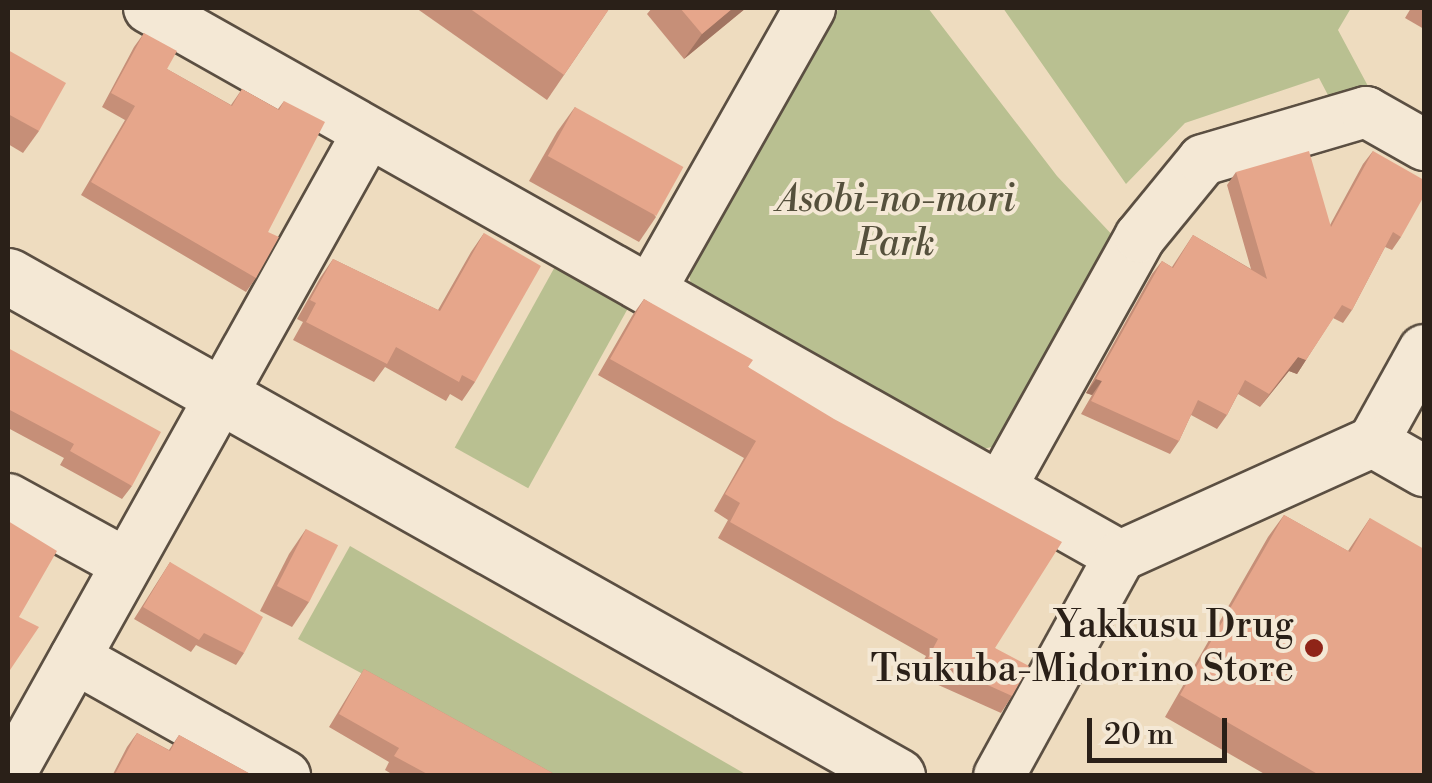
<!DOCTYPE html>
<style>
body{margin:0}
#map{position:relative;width:1432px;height:783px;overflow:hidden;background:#eedcbf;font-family:"Libre Bodoni",serif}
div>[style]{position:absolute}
.green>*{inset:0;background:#b9c091;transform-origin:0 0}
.roads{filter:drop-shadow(2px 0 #5b4f42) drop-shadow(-2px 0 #5b4f42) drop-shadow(0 2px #5b4f42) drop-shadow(0 -2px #5b4f42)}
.minor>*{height:50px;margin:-25px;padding:0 25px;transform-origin:25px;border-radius:25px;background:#f4e8d5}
.tertiary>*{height:55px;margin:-27.5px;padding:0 27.5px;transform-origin:27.5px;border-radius:27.5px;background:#f4e8d5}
.wall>*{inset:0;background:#c68f78}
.shaded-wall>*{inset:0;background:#a17461}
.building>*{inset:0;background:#e6a68b;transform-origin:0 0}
.dots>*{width:28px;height:28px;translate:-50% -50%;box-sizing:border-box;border:5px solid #f4e8d5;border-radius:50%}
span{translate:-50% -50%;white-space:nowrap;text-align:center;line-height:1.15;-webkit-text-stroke:8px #f4e8d5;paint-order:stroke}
.park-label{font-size:38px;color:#55503c;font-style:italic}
.poi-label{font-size:38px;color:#2a2018}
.right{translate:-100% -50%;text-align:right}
.frame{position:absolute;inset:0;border:10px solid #2a2018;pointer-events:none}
.scale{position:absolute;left:1087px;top:718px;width:140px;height:45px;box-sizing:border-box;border:5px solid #2a2018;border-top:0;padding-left:12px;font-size:30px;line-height:35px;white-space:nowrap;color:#2a2018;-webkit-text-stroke:8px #f4e8d5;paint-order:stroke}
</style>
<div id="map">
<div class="green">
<div style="clip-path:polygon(839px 8px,928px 8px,1057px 176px,1116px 239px,1001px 445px,978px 450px,691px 290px,689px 267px)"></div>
<div style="clip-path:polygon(1003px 8px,1351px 8px,1338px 30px,1369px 88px,1329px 97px,1319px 78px,1185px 123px,1126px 184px)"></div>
<div style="left:557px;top:263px;width:84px;height:211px;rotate:29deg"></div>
<div style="clip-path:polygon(350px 546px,747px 775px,550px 775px,298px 639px)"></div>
</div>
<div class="roads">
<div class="minor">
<div style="left:149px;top:8px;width:1115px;rotate:29.44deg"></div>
<div style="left:651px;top:289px;width:323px;rotate:-60.5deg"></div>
<div style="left:1373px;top:442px;width:105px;rotate:-61deg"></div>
<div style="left:1002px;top:485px;width:284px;rotate:-60.9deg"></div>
<div style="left:1140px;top:237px;width:99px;rotate:-50.7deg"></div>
<div style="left:1203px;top:160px;width:170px;rotate:-16.4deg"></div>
<div style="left:1366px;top:112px;width:67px;rotate:29.6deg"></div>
<div style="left:8px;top:499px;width:133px;rotate:28.7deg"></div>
<div style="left:75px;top:658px;width:241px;rotate:29.3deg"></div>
<div style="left:9px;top:776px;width:733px;rotate:-60.85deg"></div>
<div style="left:999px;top:776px;width:251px;rotate:-61.2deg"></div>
<div style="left:1120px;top:556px;width:277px;rotate:-24.3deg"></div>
<div style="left:1373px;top:442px;width:59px;rotate:29.6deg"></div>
</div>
<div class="tertiary">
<div style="left:8px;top:276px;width:1020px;rotate:29.35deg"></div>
</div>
</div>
<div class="wall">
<div style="clip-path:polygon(416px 8px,606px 8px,609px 9px,547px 100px)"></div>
<div style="clip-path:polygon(652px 8px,746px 8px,684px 59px,647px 14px)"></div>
<div style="clip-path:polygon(1411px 8px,1424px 8px,1424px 29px,1405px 18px)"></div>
<div style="clip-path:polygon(144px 33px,167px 69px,231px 105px,242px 89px,278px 109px,284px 101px,268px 232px,256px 278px,246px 292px,81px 195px,125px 120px,102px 107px,134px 47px)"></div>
<div style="clip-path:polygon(8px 50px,39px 131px,23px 153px,8px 144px)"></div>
<div style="clip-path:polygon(575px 107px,656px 217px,639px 242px,529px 181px,557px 132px)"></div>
<div style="clip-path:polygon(1373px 151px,1401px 237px,1392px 250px,1385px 247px,1352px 310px,1343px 323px,1333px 318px,1297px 374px,1289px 371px,1260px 407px,1238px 394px,1227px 415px,1217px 429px,1191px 415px,1179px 441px,1170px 454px,1081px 414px,1092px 395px,1086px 393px,1152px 274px,1162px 261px,1172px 267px,1193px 235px,1251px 269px,1227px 185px,1236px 172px,1330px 225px,1363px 164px)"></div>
<div style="clip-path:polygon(484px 233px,475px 382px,462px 401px,450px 394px,446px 401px,385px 367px,374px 382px,293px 340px,303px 322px,297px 319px,320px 278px,333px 259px,438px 310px,471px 252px)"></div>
<div style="clip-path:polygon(644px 299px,748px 367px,995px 648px,1012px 696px,1001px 713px,916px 675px,926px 656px,718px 538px,728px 520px,714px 511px,744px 458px,598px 375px,632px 316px)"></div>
<div style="clip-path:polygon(8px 348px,132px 486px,122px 499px,60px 465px,64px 458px,8px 428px)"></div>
<div style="clip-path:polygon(1284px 515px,1348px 551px,1370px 518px,1424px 776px,1268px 776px,1165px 717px,1268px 537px)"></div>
<div style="clip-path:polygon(306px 529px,309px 602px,292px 627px,260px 611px,289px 554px)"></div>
<div style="clip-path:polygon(170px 562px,244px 653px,236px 665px,196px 645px,191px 652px,134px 619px)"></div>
<div style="clip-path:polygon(364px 669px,558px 776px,395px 776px,385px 770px,389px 762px,329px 727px)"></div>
<div style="clip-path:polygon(137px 733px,169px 750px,179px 735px,254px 776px,112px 776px,127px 747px)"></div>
</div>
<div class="shaded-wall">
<div style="clip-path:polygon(733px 8px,746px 8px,684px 59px,702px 34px)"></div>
<div style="clip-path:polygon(1298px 357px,1306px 360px,1297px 374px,1289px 371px,1260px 407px)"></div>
<div style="clip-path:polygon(1096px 379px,1102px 381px,1092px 395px,1086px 393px)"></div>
</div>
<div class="building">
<div style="clip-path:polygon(469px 8px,606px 8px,609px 9px,564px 75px)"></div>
<div style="clip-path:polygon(680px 8px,733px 8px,702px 34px)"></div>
<div style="clip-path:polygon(144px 33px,177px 51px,167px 69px,232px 106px,242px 89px,279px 110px,284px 101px,325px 122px,268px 232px,279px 237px,256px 278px,91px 182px,135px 106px,111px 93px)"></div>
<div style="clip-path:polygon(8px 50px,66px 83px,39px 131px,8px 114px)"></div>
<div style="left:575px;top:107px;width:124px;height:56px;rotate:29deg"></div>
<div style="clip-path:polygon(1309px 151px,1331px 227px,1373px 151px,1424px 180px,1424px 196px,1401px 237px,1393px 232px,1352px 310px,1342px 305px,1306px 360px,1298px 357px,1269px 394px,1245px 380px,1227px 415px,1198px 400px,1179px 441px,1091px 401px,1102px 381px,1096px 379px,1162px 261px,1173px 268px,1193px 235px,1267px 279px,1236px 172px)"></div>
<div style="clip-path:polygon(484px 233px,541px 266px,475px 382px,462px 375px,459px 382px,396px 347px,387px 364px,306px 322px,316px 303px,310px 300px,333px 259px,440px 311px)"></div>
<div style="clip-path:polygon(644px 299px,753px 360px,748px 367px,834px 419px,1062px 542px,995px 648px,1029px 666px,1012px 696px,928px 658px,938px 639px,730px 522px,740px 503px,725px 494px,756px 441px,610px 359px)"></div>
<div style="clip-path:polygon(8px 348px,161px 432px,132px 486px,70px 451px,74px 444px,8px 409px)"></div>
<div style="clip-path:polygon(1284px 515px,1350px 552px,1370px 518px,1424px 549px,1424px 776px,1321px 776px,1180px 695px)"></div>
<div style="clip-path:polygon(8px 521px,57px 551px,19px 617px,39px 627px,8px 673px)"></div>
<div style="left:306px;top:529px;width:36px;height:64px;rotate:27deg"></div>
<div style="clip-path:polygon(170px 562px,263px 617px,244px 653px,204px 633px,199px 640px,143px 607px)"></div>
<div style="clip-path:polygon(364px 669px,558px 776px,431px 776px,394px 756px,399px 748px,339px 714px)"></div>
<div style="clip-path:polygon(137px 733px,170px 751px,179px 735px,254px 776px,114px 776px)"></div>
</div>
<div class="dots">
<div style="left:1314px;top:648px;background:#8f2418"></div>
</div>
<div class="park-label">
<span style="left:896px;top:222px">Asobi-no-mori<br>Park</span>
</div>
<div class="poi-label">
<span class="right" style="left:1294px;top:648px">Yakkusu Drug<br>Tsukuba-Midorino Store</span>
</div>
<div class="frame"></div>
<div class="scale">20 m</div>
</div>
